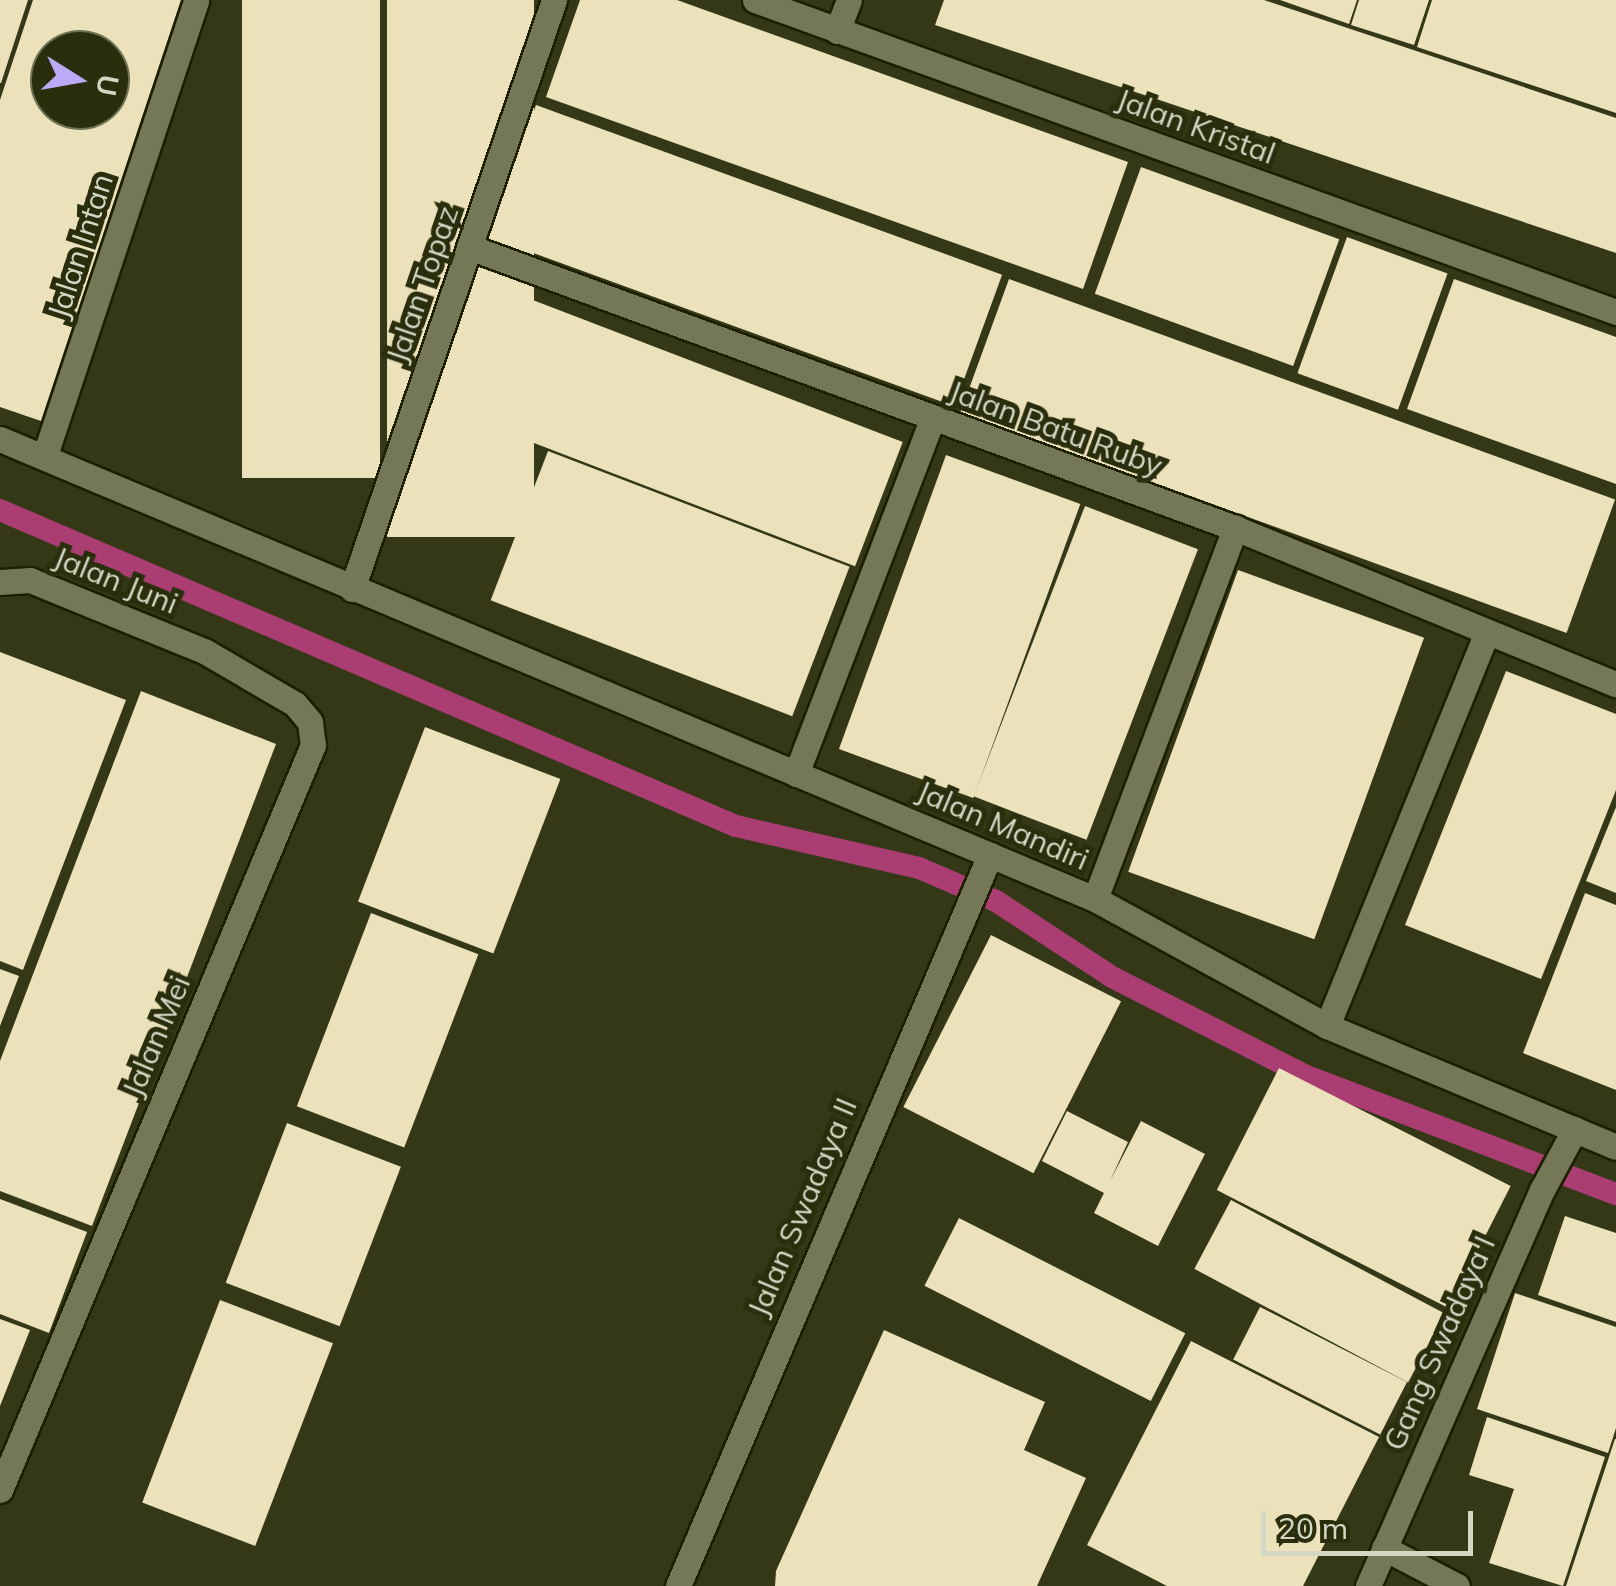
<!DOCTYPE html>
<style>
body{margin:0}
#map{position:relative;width:1616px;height:1586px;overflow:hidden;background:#343817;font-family:Mulish,sans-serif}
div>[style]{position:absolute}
.stream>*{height:22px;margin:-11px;padding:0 11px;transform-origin:11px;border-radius:11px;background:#aa3d71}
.building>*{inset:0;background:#ebe1bb;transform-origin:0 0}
.roads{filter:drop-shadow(2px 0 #1c1f00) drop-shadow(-2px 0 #1c1f00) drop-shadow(0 2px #1c1f00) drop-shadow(0 -2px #1c1f00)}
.minor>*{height:25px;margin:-12.5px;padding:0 12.5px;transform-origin:12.5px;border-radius:12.5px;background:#747856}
span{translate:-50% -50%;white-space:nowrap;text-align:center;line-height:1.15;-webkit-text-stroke:10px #2a2e0d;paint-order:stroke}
.street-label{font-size:30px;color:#d4d7c4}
.north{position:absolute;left:30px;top:30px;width:100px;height:100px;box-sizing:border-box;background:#2a2e0d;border:2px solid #6e7256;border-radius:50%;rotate:101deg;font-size:28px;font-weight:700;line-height:40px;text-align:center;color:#d4d7c4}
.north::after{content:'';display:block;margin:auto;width:35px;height:45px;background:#bbaaf6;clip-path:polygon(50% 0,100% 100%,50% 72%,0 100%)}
.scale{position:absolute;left:1261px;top:1511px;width:212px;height:45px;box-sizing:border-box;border:5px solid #d4d7c4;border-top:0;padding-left:12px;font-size:30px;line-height:35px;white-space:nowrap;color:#d4d7c4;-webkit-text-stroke:8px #2a2e0d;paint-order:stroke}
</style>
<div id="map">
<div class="stream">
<div style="left:0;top:510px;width:801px;rotate:23.24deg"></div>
<div style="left:736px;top:826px;width:188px;rotate:12.9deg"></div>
<div style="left:919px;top:868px;width:84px;rotate:23.2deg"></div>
<div style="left:996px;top:901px;width:139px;rotate:33.2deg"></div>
<div style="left:1112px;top:977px;width:216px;rotate:27deg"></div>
<div style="left:1304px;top:1075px;width:334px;rotate:20.9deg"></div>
</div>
<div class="building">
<div style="clip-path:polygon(0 0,28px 0,1px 83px,0 83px)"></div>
<div style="clip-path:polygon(evenodd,33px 0,181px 0,41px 421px,0 407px,0 100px,33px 0,50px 50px,110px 50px,110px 110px,50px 110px,50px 50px)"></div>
<div style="left:242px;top:0;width:138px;height:478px"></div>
<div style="left:387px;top:0;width:147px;height:537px"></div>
<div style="clip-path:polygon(580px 0,677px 0,1128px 162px,1083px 289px,546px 97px)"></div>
<div style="clip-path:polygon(944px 0,1264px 0,1616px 118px,1616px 253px,935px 25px)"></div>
<div style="clip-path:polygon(1280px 0,1357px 0,1349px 24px)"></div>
<div style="clip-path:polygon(1359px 0,1429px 0,1414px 45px,1351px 25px)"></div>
<div style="clip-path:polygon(1432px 0,1616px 0,1616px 113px,1417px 47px)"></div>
<div style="left:536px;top:105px;width:496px;height:140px;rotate:20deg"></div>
<div style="left:1141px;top:167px;width:211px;height:135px;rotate:20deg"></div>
<div style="left:1347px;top:237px;width:107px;height:145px;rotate:20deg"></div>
<div style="left:1009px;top:279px;width:645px;height:142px;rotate:20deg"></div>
<div style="clip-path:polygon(1454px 279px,1616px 337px,1616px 484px,1407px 409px)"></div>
<div style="left:491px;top:284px;width:441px;height:133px;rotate:21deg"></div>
<div style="left:548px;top:451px;width:323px;height:160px;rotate:21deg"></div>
<div style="left:946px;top:455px;width:143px;height:313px;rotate:20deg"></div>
<div style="left:1085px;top:506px;width:121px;height:311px;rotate:21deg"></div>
<div style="left:1238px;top:570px;width:198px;height:321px;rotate:20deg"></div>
<div style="clip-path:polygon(0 652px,126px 700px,23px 970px,0 961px)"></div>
<div style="clip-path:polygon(1506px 671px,1616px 714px,1616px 790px,1541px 979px,1405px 925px)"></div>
<div style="clip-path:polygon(141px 691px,276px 744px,92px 1226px,0 1191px,0 1061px)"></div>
<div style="left:425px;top:727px;width:145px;height:187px;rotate:21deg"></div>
<div style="clip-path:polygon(1616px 807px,1616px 893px,1586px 881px)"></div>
<div style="clip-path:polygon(1585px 893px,1616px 905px,1616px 1090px,1523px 1053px)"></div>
<div style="left:371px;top:913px;width:115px;height:207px;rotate:21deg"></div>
<div style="left:991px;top:935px;width:146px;height:193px;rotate:27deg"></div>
<div style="clip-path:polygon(0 969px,19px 976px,0 1026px)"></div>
<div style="left:1279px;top:1068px;width:260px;height:137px;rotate:27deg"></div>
<div style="clip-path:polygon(1067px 1111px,1128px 1142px,1110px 1181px,1141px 1121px,1205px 1154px,1158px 1246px,1094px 1213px,1104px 1193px,1042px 1161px)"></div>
<div style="left:287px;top:1123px;width:122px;height:171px;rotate:21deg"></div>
<div style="clip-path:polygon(0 1199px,87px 1232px,49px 1333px,0 1314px)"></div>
<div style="left:1231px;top:1200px;width:242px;height:78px;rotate:28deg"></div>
<div style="clip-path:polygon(1565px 1216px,1616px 1233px,1616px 1322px,1538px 1295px)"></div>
<div style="left:959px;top:1218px;width:254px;height:76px;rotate:27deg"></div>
<div style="clip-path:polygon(1515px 1293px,1616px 1327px,1616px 1428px,1608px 1453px,1477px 1409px)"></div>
<div style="left:220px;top:1300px;width:121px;height:217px;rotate:21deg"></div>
<div style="left:1260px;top:1307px;width:165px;height:59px;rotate:27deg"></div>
<div style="clip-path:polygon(0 1319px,30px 1330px,0 1406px)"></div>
<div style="clip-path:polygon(884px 1330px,1045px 1402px,1024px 1450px,1086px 1478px,1037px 1586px,775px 1586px,776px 1571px)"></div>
<div style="clip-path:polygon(1191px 1341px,1379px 1437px,1303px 1586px,1167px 1586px,1087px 1545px)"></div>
<div style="clip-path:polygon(1487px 1417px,1605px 1457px,1563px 1586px,1489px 1563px,1514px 1489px,1469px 1475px)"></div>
<div style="clip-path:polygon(1616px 1439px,1616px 1586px,1566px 1586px,1615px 1439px)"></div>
</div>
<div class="roads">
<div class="minor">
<div style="left:755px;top:0;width:916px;rotate:19.92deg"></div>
<div style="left:837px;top:31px;width:33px;rotate:-69deg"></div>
<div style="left:469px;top:247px;width:816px;rotate:20.15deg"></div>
<div style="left:1235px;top:528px;width:412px;rotate:22.3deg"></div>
<div style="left:0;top:439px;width:1188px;rotate:22.79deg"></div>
<div style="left:1095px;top:899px;width:264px;rotate:28.7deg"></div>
<div style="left:1327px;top:1026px;width:313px;rotate:22.7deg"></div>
<div style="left:45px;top:455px;width:479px;rotate:-71.6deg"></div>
<div style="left:0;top:582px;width:30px;rotate:-4deg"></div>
<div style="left:30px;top:580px;width:190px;rotate:22.2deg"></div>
<div style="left:206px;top:652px;width:103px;rotate:30.3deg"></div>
<div style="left:295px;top:704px;width:23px;rotate:50deg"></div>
<div style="left:310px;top:722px;width:23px;rotate:83deg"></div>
<div style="left:313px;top:745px;width:808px;rotate:112.79deg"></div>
<div style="left:352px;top:589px;width:623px;rotate:-71.07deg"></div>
<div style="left:796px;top:774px;width:382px;rotate:-69deg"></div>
<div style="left:1095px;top:899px;width:397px;rotate:-69.3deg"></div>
<div style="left:1327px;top:1026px;width:425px;rotate:-67.9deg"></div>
<div style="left:1384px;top:1548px;width:82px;rotate:27.5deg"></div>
<div style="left:678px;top:1586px;width:795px;rotate:-66.89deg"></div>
<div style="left:1368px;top:1586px;width:433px;rotate:-66.3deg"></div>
<div style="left:1542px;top:1190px;width:69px;rotate:-61.6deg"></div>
</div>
</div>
<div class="street-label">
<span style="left:1196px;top:126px;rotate:20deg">Jalan Kristal</span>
<span style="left:80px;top:246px;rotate:-72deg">Jalan Intan</span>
<span style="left:422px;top:284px;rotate:-71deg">Jalan Topaz</span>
<span style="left:1056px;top:428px;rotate:20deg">Jalan Batu Ruby</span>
<span style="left:116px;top:580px;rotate:22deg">Jalan Juni</span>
<span style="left:1003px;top:825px;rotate:23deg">Jalan Mandiri</span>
<span style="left:156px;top:1036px;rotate:-67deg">Jalan Mei</span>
<span style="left:802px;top:1207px;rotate:-67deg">Jalan Swadaya II</span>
<span style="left:1439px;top:1343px;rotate:-66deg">Gang Swadaya I</span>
</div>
<div class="north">U</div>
<div class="scale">20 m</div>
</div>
